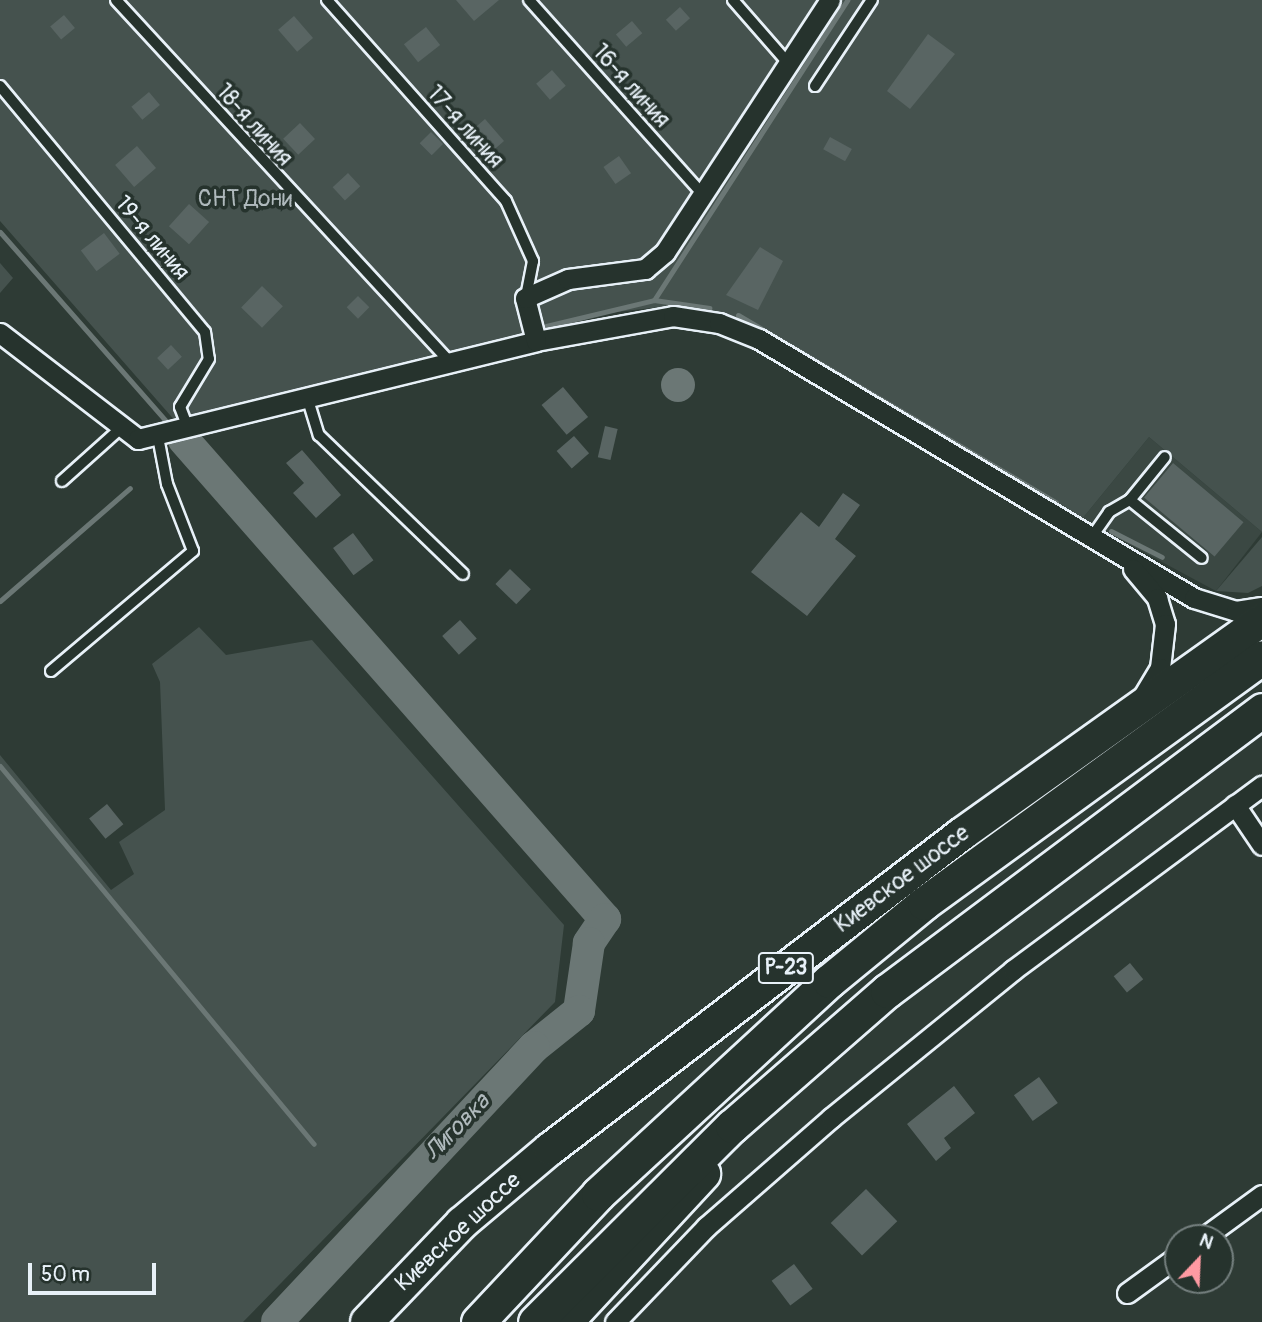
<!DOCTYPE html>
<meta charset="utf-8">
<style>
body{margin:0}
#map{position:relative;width:1262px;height:1322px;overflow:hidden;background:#2e3b35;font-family:Pangolin,sans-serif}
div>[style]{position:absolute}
.built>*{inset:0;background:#3b4843}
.green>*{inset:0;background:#45524e}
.water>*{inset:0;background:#6b7775}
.round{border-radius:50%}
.stream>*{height:5px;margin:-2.5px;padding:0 2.5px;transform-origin:2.5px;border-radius:2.5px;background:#6b7775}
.river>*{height:32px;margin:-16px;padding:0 16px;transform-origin:16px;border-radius:16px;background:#6b7775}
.building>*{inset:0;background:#596563;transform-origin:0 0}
.roads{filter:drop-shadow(2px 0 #e8f1f8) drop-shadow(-2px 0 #e8f1f8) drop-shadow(0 2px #e8f1f8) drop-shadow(0 -2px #e8f1f8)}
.service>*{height:10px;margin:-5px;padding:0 5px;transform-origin:5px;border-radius:5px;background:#26332d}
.minor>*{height:19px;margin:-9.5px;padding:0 9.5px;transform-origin:9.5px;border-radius:9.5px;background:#26332d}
.primary>*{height:32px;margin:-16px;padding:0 16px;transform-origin:16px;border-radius:16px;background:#26332d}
.trunk>*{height:33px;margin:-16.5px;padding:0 16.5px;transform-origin:16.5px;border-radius:16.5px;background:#26332d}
span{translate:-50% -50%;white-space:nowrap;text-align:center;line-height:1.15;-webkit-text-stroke:7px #26332d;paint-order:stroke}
.shield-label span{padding:2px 5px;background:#26332d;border:2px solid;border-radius:5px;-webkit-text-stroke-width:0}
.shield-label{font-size:21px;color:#e8f1f8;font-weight:700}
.street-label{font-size:23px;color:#e8f1f8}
.park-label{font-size:23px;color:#afb9bc}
.water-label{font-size:24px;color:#b0babd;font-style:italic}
.north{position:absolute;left:1164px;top:1224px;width:70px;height:70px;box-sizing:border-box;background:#26332d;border:2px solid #747f7e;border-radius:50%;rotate:23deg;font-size:19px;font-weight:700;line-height:28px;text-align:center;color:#e8f1f8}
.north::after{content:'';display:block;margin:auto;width:24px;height:32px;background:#ff9aa2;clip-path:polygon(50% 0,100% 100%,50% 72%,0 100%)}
.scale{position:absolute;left:28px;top:1263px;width:128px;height:32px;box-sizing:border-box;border:4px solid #e8f1f8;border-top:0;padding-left:9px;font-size:21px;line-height:24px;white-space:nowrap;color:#e8f1f8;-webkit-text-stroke:5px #26332d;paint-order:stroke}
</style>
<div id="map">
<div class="built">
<div style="clip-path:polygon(1149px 437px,1262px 532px,1216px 591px,1082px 519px)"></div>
</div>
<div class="green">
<div style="clip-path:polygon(0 0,1262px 0,1262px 532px,1149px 437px,1082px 519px,743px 321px,669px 306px,608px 313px,177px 423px,0 221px)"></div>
<div style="clip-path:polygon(0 263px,13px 278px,0 293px)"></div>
<div style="clip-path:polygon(1262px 537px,1262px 586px,1248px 593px,1216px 591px)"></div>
<div style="clip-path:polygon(199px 627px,226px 655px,312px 640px,564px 925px,555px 1002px,243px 1322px,0 1322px,0 755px,111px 890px,134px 874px,119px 842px,165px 810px,160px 682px,152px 664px)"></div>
</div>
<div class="water">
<div class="round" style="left:661px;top:368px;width:34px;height:34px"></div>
</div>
<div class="stream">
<div style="left:0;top:232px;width:253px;rotate:48.7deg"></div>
<div style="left:654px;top:300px;width:357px;rotate:-57.2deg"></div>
<div style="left:738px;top:315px;width:369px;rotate:30.5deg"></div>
<div style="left:546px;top:326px;width:111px;rotate:-13.5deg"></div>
<div style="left:654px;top:300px;width:56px;rotate:8.3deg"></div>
<div style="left:1111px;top:531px;width:57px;rotate:27deg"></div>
<div style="left:0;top:601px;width:172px;rotate:-41deg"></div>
<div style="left:0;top:766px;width:491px;rotate:50.3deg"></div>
</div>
<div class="river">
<div style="left:184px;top:440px;width:638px;rotate:48.69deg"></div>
<div style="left:605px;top:919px;width:29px;rotate:124deg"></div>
<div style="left:589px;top:943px;width:69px;rotate:98.4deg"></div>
<div style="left:579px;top:1011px;width:58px;rotate:141.3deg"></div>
<div style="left:534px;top:1047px;width:376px;rotate:133.1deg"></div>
</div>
<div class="building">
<div style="clip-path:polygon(456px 0,499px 0,474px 21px)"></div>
<div style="left:680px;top:7px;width:15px;height:19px;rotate:48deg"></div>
<div style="left:64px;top:15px;width:17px;height:18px;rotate:50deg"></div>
<div style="left:294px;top:16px;width:29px;height:21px;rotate:49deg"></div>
<div style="left:632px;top:21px;width:16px;height:21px;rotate:50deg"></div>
<div style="left:426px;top:27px;width:23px;height:28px;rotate:52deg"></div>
<div style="clip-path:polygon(928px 34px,955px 54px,910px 109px,887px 91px)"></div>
<div style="left:552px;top:70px;width:21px;height:21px;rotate:49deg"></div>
<div style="left:149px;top:92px;width:17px;height:23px;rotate:50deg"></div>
<div style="left:485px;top:119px;width:29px;height:29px;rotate:49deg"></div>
<div style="left:300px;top:123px;width:22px;height:23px;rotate:47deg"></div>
<div style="left:431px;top:132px;width:17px;height:16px;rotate:45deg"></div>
<div style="left:830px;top:137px;width:25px;height:14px;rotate:29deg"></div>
<div style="left:137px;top:146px;width:29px;height:29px;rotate:49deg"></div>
<div style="left:619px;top:156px;width:21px;height:19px;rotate:55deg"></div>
<div style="left:348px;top:173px;width:18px;height:21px;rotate:47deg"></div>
<div style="left:189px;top:204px;width:27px;height:30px;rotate:42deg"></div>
<div style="left:104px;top:233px;width:26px;height:29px;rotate:53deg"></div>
<div style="clip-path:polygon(760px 247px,783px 261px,758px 310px,726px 295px)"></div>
<div style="left:262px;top:286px;width:29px;height:30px;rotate:44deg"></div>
<div style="left:358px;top:296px;width:16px;height:16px;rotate:45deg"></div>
<div style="left:171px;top:345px;width:16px;height:19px;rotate:47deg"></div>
<div style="left:563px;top:387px;width:39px;height:28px;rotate:50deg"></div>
<div style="left:605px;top:426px;width:13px;height:32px;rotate:13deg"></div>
<div style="left:574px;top:436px;width:23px;height:23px;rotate:49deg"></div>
<div style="clip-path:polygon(302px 450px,341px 495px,316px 518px,293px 493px,304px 483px,286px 463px)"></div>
<div style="left:1173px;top:463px;width:92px;height:45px;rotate:40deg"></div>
<div style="clip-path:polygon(843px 493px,860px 505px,835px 539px,856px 556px,807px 616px,751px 572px,801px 512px,819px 527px)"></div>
<div style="left:353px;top:533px;width:34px;height:25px;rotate:53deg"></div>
<div style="left:510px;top:569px;width:29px;height:21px;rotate:44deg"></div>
<div style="left:460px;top:620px;width:25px;height:24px;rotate:48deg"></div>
<div style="left:107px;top:804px;width:26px;height:23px;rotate:51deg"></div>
<div style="left:1130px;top:963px;width:21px;height:21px;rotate:51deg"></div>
<div style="left:1039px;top:1077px;width:32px;height:31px;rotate:54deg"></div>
<div style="clip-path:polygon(954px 1086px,975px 1113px,944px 1138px,951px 1148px,936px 1161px,907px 1124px)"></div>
<div style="left:866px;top:1189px;width:45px;height:49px;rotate:46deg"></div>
<div style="left:794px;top:1264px;width:31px;height:28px;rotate:53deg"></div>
</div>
<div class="roads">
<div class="service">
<div style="left:116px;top:0;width:493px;rotate:47.3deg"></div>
<div style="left:327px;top:0;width:269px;rotate:48.3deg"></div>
<div style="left:506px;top:201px;width:66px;rotate:65.8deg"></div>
<div style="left:533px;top:261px;width:38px;rotate:101deg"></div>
<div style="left:529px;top:0;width:264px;rotate:48.2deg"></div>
<div style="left:733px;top:0;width:84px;rotate:48.9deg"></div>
<div style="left:0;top:86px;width:320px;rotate:50.2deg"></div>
<div style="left:205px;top:332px;width:27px;rotate:82deg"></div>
<div style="left:209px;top:359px;width:56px;rotate:121.1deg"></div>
<div style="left:180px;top:407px;width:22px;rotate:69deg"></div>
<div style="left:815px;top:86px;width:103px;rotate:-56.5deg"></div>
<div style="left:308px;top:400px;width:37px;rotate:73deg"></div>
<div style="left:319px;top:435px;width:200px;rotate:44deg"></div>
<div style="left:62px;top:481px;width:78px;rotate:-41.9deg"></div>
<div style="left:1130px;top:500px;width:55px;rotate:-50.9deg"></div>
<div style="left:1091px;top:538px;width:32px;rotate:-55deg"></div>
<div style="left:1109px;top:512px;width:24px;rotate:-30deg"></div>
<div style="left:1130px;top:500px;width:92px;rotate:38.9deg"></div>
<div style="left:51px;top:671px;width:186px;rotate:-40.2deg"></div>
<div style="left:193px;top:551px;width:72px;rotate:-111.2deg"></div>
<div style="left:167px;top:484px;width:48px;rotate:-100.8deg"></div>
</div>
<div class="minor">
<div style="left:0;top:333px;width:174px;rotate:37.5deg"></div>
<div style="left:138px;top:439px;width:410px;rotate:-13.8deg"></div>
<div style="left:536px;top:341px;width:139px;rotate:-10.3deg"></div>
<div style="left:673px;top:316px;width:47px;rotate:8.7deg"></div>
<div style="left:719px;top:323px;width:43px;rotate:21.8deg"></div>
<div style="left:759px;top:339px;width:506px;rotate:30.77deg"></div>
<div style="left:1194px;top:598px;width:44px;rotate:17.2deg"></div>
<div style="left:1236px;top:611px;width:26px;rotate:-9deg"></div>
<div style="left:536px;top:341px;width:44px;rotate:-104.3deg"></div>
<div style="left:525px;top:298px;width:47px;rotate:-23.8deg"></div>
<div style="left:568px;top:279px;width:78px;rotate:-7.4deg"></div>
<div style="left:645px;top:269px;width:26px;rotate:-40deg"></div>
<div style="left:665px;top:252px;width:301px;rotate:-56.8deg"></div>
<div style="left:1133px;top:569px;width:38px;rotate:50deg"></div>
<div style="left:1157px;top:598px;width:27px;rotate:73deg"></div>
<div style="left:1165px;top:624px;width:44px;rotate:96.5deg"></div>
<div style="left:1160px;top:668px;width:35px;rotate:121deg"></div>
<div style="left:1235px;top:805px;width:48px;rotate:56deg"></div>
<div style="left:1203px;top:1238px;width:73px;rotate:-36.1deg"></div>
<div style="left:1127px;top:1293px;width:63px;rotate:-36deg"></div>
<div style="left:615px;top:1322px;width:132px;rotate:-46.2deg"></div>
<div style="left:706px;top:1227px;width:166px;rotate:-41.1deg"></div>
<div style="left:831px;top:1118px;width:235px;rotate:-39.1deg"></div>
<div style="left:1013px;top:970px;width:310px;rotate:-36.5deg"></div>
</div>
<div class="primary">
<div style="left:367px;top:1322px;width:137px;rotate:-46.2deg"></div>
<div style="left:462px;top:1223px;width:115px;rotate:-40.1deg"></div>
<div style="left:550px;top:1149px;width:519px;rotate:-37.4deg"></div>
<div style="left:962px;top:834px;width:369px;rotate:-35.5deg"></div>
<div style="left:567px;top:1322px;width:202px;rotate:-47.2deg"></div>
</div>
<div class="trunk">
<div style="left:478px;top:1322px;width:175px;rotate:-46.8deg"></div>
<div style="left:598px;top:1194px;width:314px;rotate:-42.7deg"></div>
<div style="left:829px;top:981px;width:123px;rotate:-39.4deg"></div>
<div style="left:924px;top:903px;width:418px;rotate:-36deg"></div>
<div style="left:535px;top:1322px;width:278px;rotate:-44.9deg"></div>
<div style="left:732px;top:1126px;width:206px;rotate:-41.1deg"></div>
<div style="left:887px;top:991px;width:469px;rotate:-36.8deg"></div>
</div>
</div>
<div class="shield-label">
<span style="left:786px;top:968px">Р-23</span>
</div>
<div class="street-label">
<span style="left:631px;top:86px;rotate:48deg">16-я линия</span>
<span style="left:254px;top:125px;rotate:48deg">18-я линия</span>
<span style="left:465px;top:127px;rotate:48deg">17-я линия</span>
<span style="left:152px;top:238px;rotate:50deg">19-я линия</span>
<span style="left:902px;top:879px;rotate:-37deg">Киевское шоссе</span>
<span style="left:458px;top:1232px;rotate:-43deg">Киевское шоссе</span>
</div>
<div class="park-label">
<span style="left:245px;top:199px">СНТ Дони</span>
</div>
<div class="water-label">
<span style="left:457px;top:1127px;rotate:-46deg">Лиговка</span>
</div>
<div class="north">N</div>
<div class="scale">50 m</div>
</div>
